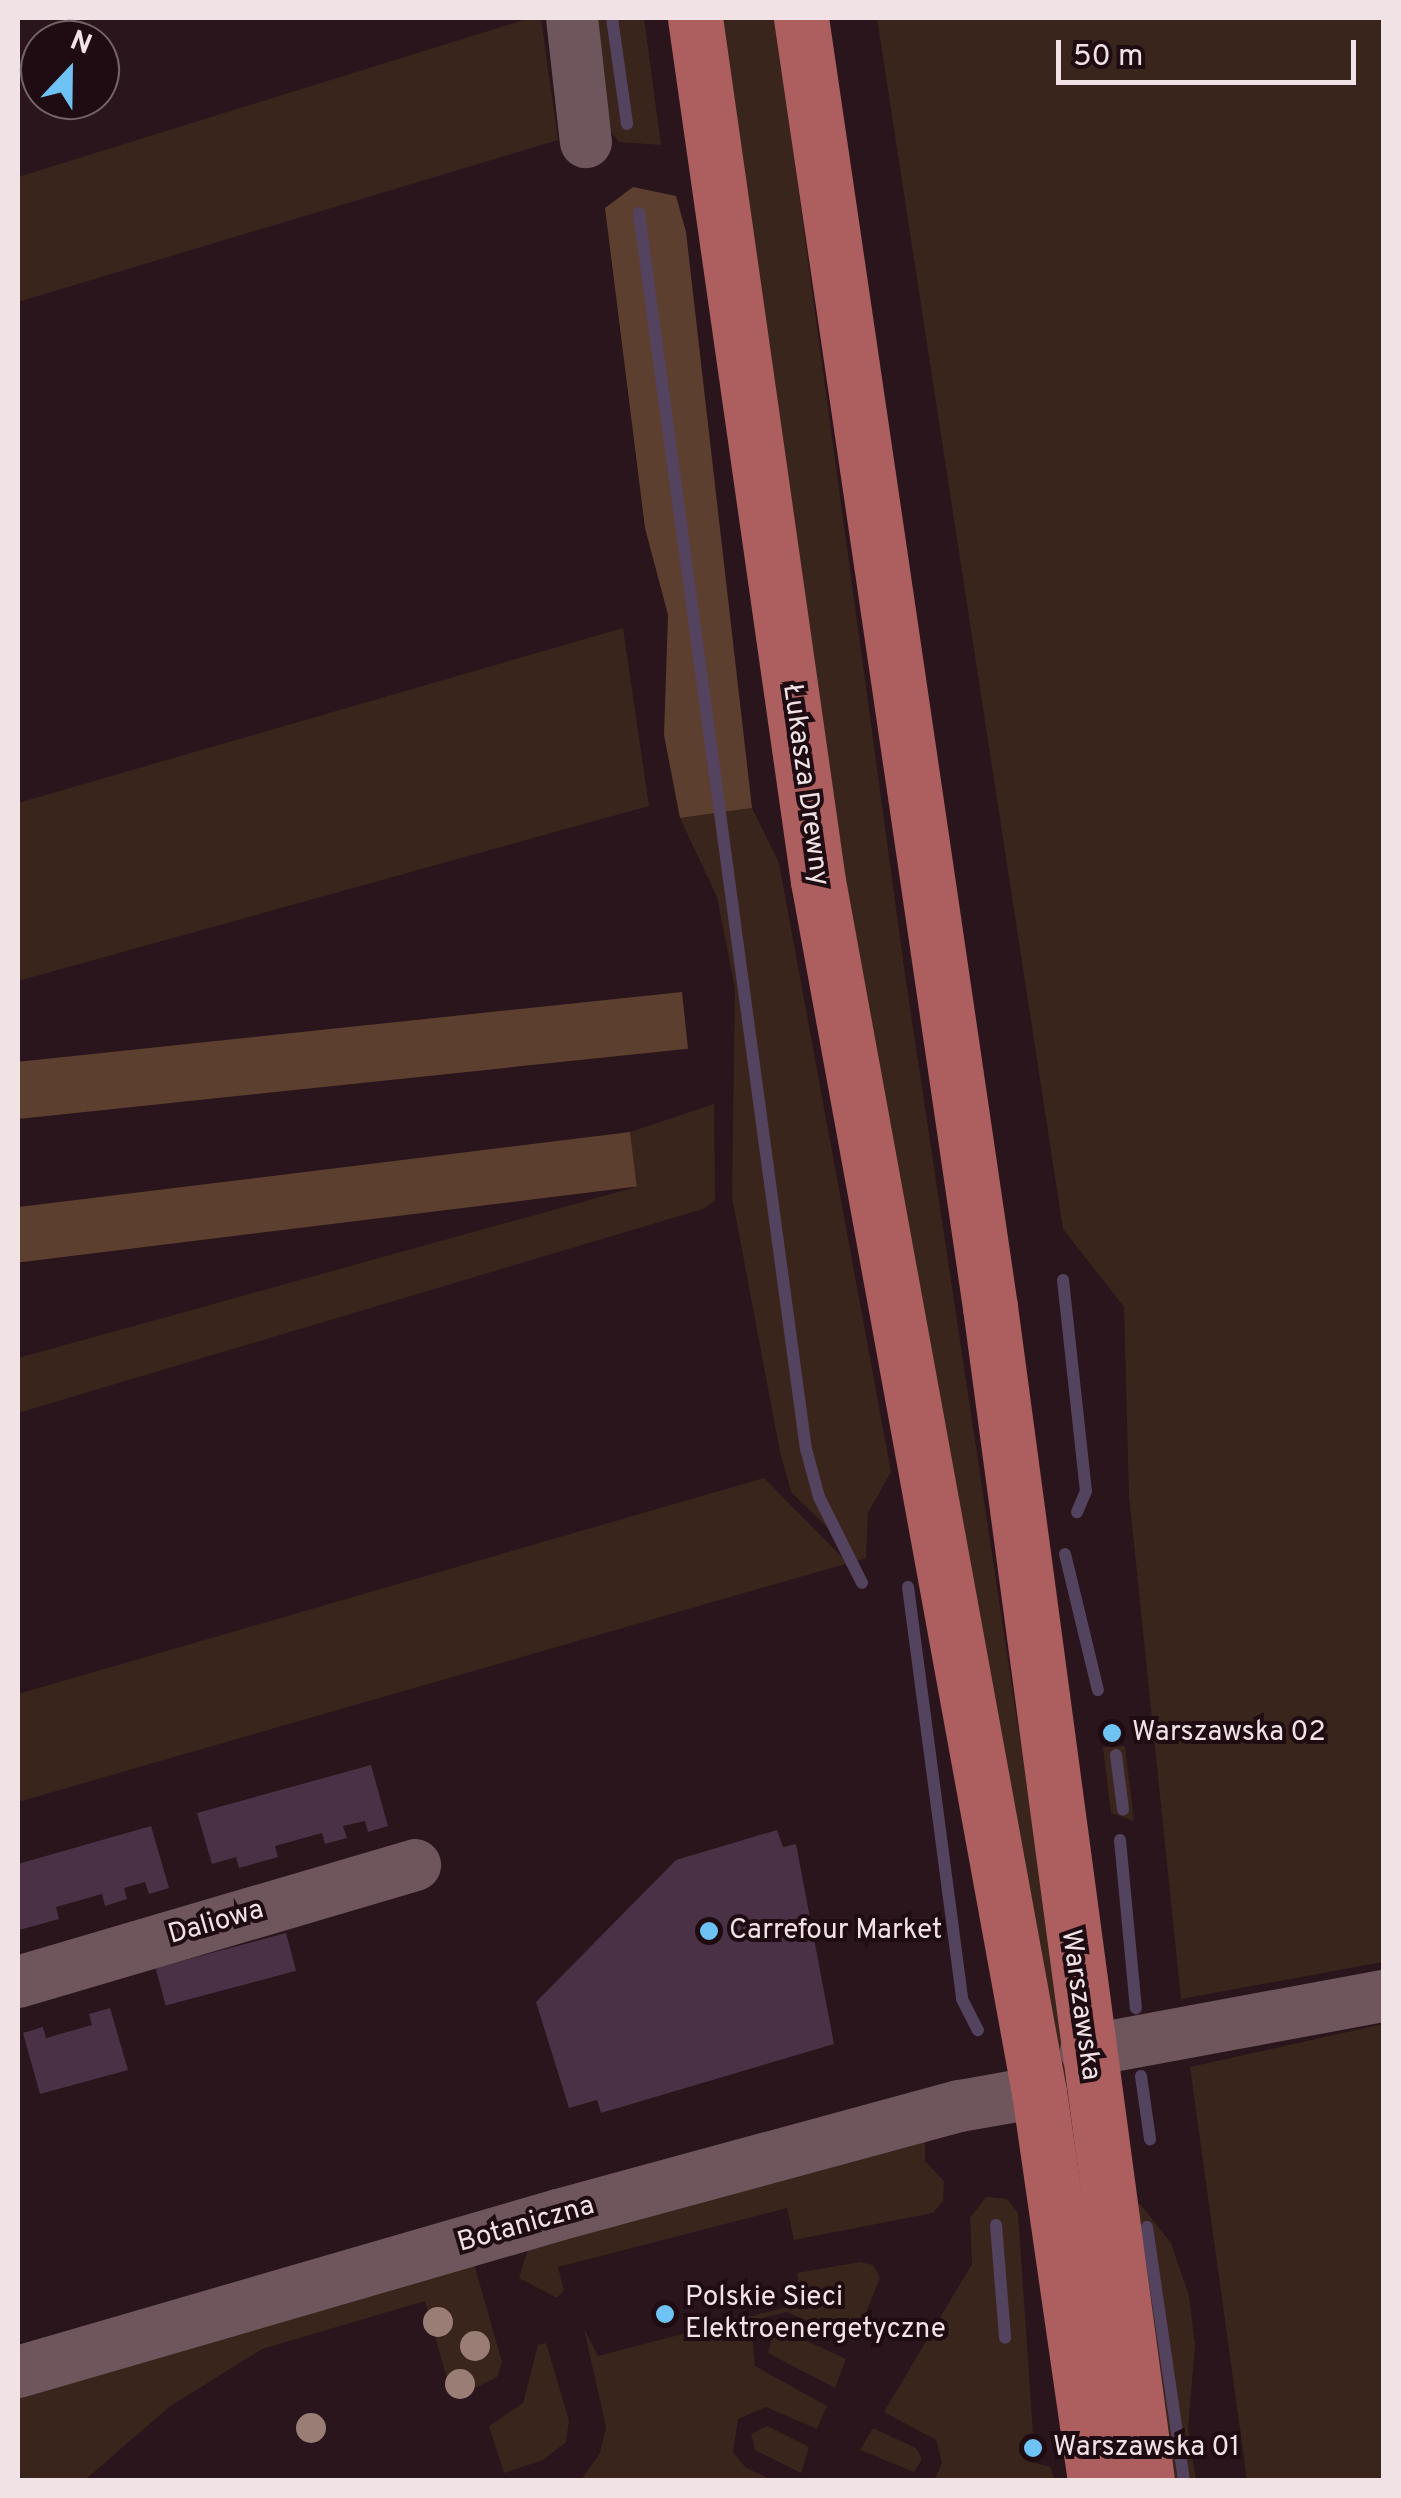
<!DOCTYPE html>
<meta charset="utf-8">
<style>
body{margin:0}
#map{position:relative;width:1401px;height:2498px;overflow:hidden;background:#29151b;font-family:Overpass,sans-serif}
div>[style]{position:absolute}
.green>*{inset:0;background:#39251b}
.forest>*{inset:0;background:#5d3f2f;transform-origin:0 0}
.stream>*{height:12px;margin:-6px;padding:0 6px;transform-origin:6px;border-radius:6px;background:#54435f}
.building>*{inset:0;background:#4b3145;transform-origin:0 0}
.minor>*{height:52px;margin:-26px;padding:0 26px;transform-origin:26px;border-radius:26px;background:#6e565c}
.major>*{height:55px;margin:-27.5px;padding:0 27.5px;transform-origin:27.5px;border-radius:27.5px;background:#ac5f5e}
.trees>*{width:30px;height:30px;margin:-15px;border-radius:50%;background:#9a7e76}
.dots>*{width:28px;height:28px;translate:-50% -50%;box-sizing:border-box;border:5px solid #1f0c12;border-radius:50%}
span{translate:-50% -50%;white-space:nowrap;text-align:center;line-height:1.15;-webkit-text-stroke:8px #1f0c12;paint-order:stroke}
.street-label{font-size:28px;color:#f1e2e6}
.poi-label{font-size:28px;color:#f1e2e6}
.left{translate:0 -50%;text-align:left}
.frame{position:absolute;inset:0;border:20px solid #f1e2e6;pointer-events:none}
.north{position:absolute;left:20px;top:20px;width:100px;height:100px;box-sizing:border-box;background:#1f0c12;border:2px solid #736267;border-radius:50%;rotate:22deg;font-size:28px;font-weight:700;line-height:40px;text-align:center;color:#f1e2e6}
.north::after{content:'';display:block;margin:auto;width:35px;height:45px;background:#6fc2f4;clip-path:polygon(50% 0,100% 100%,50% 72%,0 100%)}
.scale{position:absolute;left:1056px;top:40px;width:300px;height:45px;box-sizing:border-box;border:5px solid #f1e2e6;border-top:0;padding-left:12px;font-size:30px;line-height:35px;white-space:nowrap;color:#f1e2e6;-webkit-text-stroke:8px #1f0c12;paint-order:stroke}
</style>
<div id="map">
<div class="green">
<div style="clip-path:polygon(530px 18px,541px 18px,558px 140px,18px 302px,18px 177px)"></div>
<div style="clip-path:polygon(588px 18px,644px 18px,661px 145px,619px 142px,599px 115px)"></div>
<div style="clip-path:polygon(722px 18px,775px 18px,905px 974px,1083px 2160px,1071px 2162px,836px 832px)"></div>
<div style="clip-path:polygon(877px 18px,1383px 18px,1383px 1962px,1181px 1999px,1129px 1496px,1124px 1307px,1063px 1229px)"></div>
<div style="clip-path:polygon(623px 628px,649px 806px,18px 981px,18px 803px)"></div>
<div style="clip-path:polygon(752px 808px,779px 863px,891px 1472px,868px 1513px,866px 1558px,18px 1802px,18px 1694px,764px 1478px,843px 1558px,827px 1527px,791px 1492px,780px 1452px,732px 1197px,735px 988px,717px 897px,680px 818px)"></div>
<div style="clip-path:polygon(714px 1104px,715px 1201px,703px 1209px,18px 1413px,18px 1358px,636px 1187px,630px 1132px)"></div>
<div style="clip-path:polygon(1125px 1746px,1134px 1821px,1111px 1813px,1103px 1747px)"></div>
<div style="clip-path:polygon(1383px 2024px,1383px 2480px,1247px 2480px,1190px 2067px)"></div>
<div style="clip-path:polygon(925px 2140px,925px 2161px,944px 2181px,943px 2201px,933px 2213px,794px 2240px,787px 2208px,558px 2267px,564px 2290px,557px 2298px,519px 2278px,528px 2249px)"></div>
<div style="clip-path:polygon(986px 2197px,1007px 2199px,1018px 2213px,1033px 2433px,1025px 2435px,1028px 2461px,1050px 2467px,1055px 2480px,935px 2480px,942px 2462px,936px 2440px,884px 2412px,972px 2264px,970px 2218px)"></div>
<div style="clip-path:polygon(1129px 2204px,1140px 2204px,1171px 2243px,1189px 2296px,1195px 2345px,1188px 2429px,1196px 2480px,1168px 2480px)"></div>
<div style="clip-path:polygon(860px 2262px,873px 2265px,880px 2278px,854px 2342px,787px 2312px,761px 2318px,752px 2333px,755px 2366px,827px 2406px,817px 2429px,766px 2407px,738px 2419px,733px 2452px,746px 2468px,772px 2480px,581px 2480px,600px 2453px,606px 2427px,584px 2329px,598px 2356px,802px 2303px,797px 2273px)"></div>
<div style="clip-path:polygon(474px 2264px,502px 2362px,497px 2377px,473px 2389px,452px 2396px,425px 2301px,262px 2349px,169px 2407px,85px 2480px,18px 2480px,18px 2398px)"></div>
<div style="clip-path:polygon(785px 2331px,846px 2359px,835px 2388px,768px 2353px,773px 2334px)"></div>
<div style="clip-path:polygon(546px 2343px,569px 2421px,566px 2442px,543px 2460px,504px 2473px,489px 2426px,523px 2403px,538px 2345px)"></div>
<div style="clip-path:polygon(767px 2426px,809px 2447px,801px 2473px,755px 2450px,751px 2434px)"></div>
<div style="clip-path:polygon(873px 2428px,916px 2448px,922px 2459px,914px 2472px,860px 2450px)"></div>
</div>
<div class="forest">
<div style="clip-path:polygon(633px 187px,676px 196px,686px 232px,752px 808px,680px 818px,664px 735px,668px 615px,645px 528px,605px 208px)"></div>
<div style="left:682px;top:992px;width:57px;height:690px;rotate:84deg"></div>
<div style="left:630px;top:1132px;width:55px;height:635px;rotate:83deg"></div>
</div>
<div class="stream">
<div style="left:612px;top:18px;width:107px;rotate:81.9deg"></div>
<div style="left:639px;top:213px;width:1247px;rotate:82.31deg"></div>
<div style="left:806px;top:1449px;width:50px;rotate:74.8deg"></div>
<div style="left:819px;top:1497px;width:96px;rotate:63.4deg"></div>
<div style="left:1063px;top:1280px;width:212px;rotate:83.8deg"></div>
<div style="left:1086px;top:1491px;width:23px;rotate:113deg"></div>
<div style="left:1065px;top:1554px;width:140px;rotate:76.4deg"></div>
<div style="left:908px;top:1587px;width:416px;rotate:82.5deg"></div>
<div style="left:962px;top:1999px;width:35px;rotate:63deg"></div>
<div style="left:1116px;top:1755px;width:55px;rotate:82.7deg"></div>
<div style="left:1120px;top:1840px;width:169px;rotate:84.6deg"></div>
<div style="left:1141px;top:2076px;width:64px;rotate:81.9deg"></div>
<div style="left:996px;top:2225px;width:113px;rotate:85.4deg"></div>
<div style="left:1147px;top:2227px;width:256px;rotate:81.7deg"></div>
</div>
<div class="building">
<div style="clip-path:polygon(371px 1765px,388px 1826px,368px 1832px,365px 1821px,343px 1826px,347px 1838px,325px 1844px,322px 1833px,275px 1846px,278px 1857px,239px 1868px,236px 1857px,212px 1864px,197px 1813px)"></div>
<div style="clip-path:polygon(151px 1826px,169px 1888px,149px 1894px,145px 1882px,124px 1888px,127px 1899px,105px 1906px,102px 1894px,56px 1907px,59px 1919px,19px 1930px,18px 1864px)"></div>
<div style="clip-path:polygon(777px 1830px,783px 1847px,796px 1844px,834px 2044px,601px 2113px,597px 2100px,569px 2108px,536px 2002px,676px 1860px)"></div>
<div style="left:286px;top:1933px;width:39px;height:135px;rotate:75deg"></div>
<div style="clip-path:polygon(110px 2008px,128px 2070px,40px 2094px,23px 2033px,43px 2027px,46px 2038px,92px 2025px,89px 2014px)"></div>
</div>
<div class="minor">
<div style="left:572px;top:18px;width:125px;rotate:83.6deg"></div>
<div style="left:18px;top:1982px;width:414px;rotate:-16.4deg"></div>
<div style="left:1086px;top:2051px;width:303px;rotate:-10.5deg"></div>
<div style="left:18px;top:2372px;width:562px;rotate:-16.21deg"></div>
<div style="left:558px;top:2215px;width:417px;rotate:-15.2deg"></div>
<div style="left:960px;top:2106px;width:80px;rotate:-10deg"></div>
</div>
<div class="major">
<div style="left:695px;top:18px;width:872px;rotate:81.89deg"></div>
<div style="left:818px;top:881px;width:1231px;rotate:79.66deg"></div>
<div style="left:1039px;top:2092px;width:392px;rotate:81.8deg"></div>
<div style="left:801px;top:18px;width:1303px;rotate:81.66deg"></div>
<div style="left:990px;top:1307px;width:1183px;rotate:82.38deg"></div>
</div>
<div class="trees">
<div style="left:438px;top:2322px"></div>
<div style="left:475px;top:2346px"></div>
<div style="left:460px;top:2384px"></div>
<div style="left:311px;top:2428px"></div>
</div>
<div class="dots">
<div style="left:1112px;top:1733px;background:#6fc2f4"></div>
<div style="left:709px;top:1931px;background:#6fc2f4"></div>
<div style="left:665px;top:2314px;background:#6fc2f4"></div>
<div style="left:1033px;top:2448px;background:#6fc2f4"></div>
</div>
<div class="street-label">
<span style="left:805px;top:785px;rotate:82deg">Łukasza Drewny</span>
<span style="left:216px;top:1923px;rotate:-16deg">Daliowa</span>
<span style="left:1080px;top:2005px;rotate:82deg">Warszawska</span>
<span style="left:526px;top:2225px;rotate:-16deg">Botaniczna</span>
</div>
<div class="poi-label">
<span class="left" style="left:1132px;top:1733px">Warszawska 02</span>
<span class="left" style="left:729px;top:1931px">Carrefour Market</span>
<span class="left" style="left:685px;top:2314px">Polskie Sieci<br>Elektroenergetyczne</span>
<span class="left" style="left:1053px;top:2448px">Warszawska 01</span>
</div>
<div class="frame"></div>
<div class="north">N</div>
<div class="scale">50 m</div>
</div>
